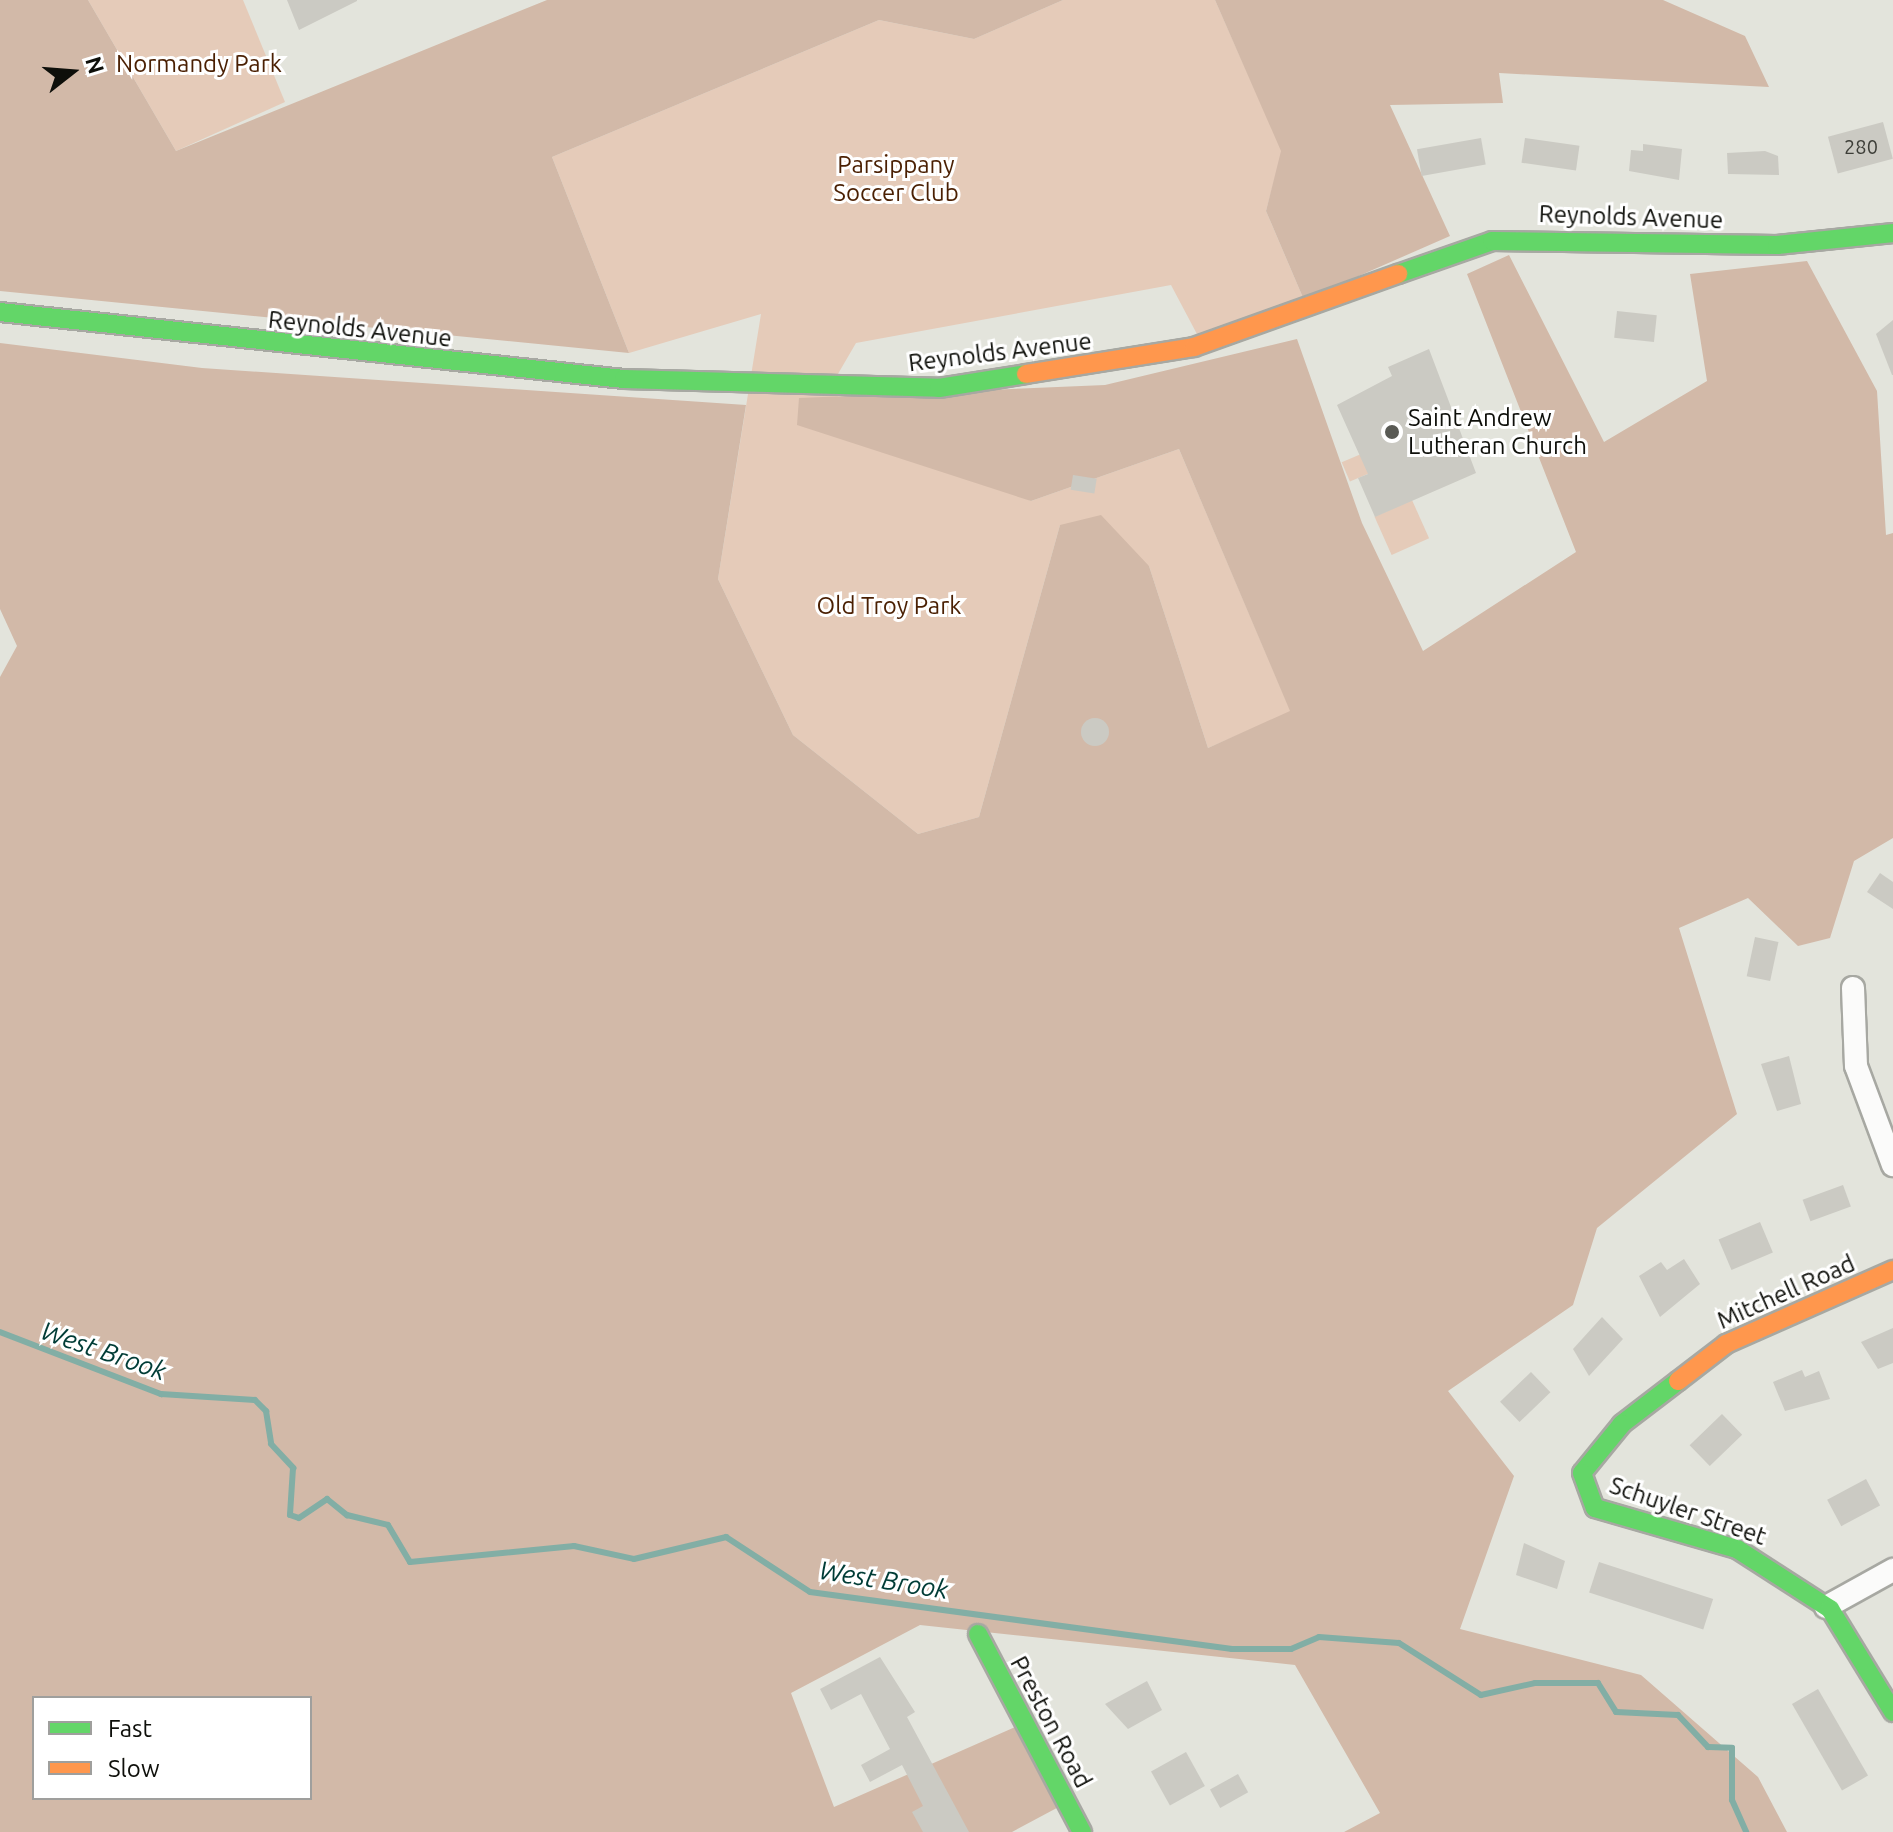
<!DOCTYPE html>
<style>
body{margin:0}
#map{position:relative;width:1893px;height:1832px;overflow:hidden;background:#e3e4dc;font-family:Ubuntu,sans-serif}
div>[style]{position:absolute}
.green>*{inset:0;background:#e5cbb9;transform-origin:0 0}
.forest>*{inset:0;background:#d2b9a8}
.stream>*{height:6px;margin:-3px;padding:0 3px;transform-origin:3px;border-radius:3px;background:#82aea5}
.building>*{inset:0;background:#cbcac3;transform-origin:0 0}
.round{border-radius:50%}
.roads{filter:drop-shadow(2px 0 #a7a8a2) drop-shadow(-2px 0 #a7a8a2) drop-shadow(0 2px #a7a8a2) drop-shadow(0 -2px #a7a8a2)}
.street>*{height:22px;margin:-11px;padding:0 11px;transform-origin:11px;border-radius:11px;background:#fbfbfa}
.fast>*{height:18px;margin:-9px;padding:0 9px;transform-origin:9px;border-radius:9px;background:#63d668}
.slow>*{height:18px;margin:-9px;padding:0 9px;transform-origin:9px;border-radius:9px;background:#ff974d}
.dots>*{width:22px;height:22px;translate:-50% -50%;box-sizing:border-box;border:4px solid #fff;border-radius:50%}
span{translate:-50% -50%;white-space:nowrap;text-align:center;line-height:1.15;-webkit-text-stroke:6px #fff;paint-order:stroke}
.number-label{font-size:20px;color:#3d3e38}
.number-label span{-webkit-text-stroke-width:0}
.park-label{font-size:24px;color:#4a1f02}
.street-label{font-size:24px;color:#0e0f0a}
.poi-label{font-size:24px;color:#0e0f0a}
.left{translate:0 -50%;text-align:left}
.water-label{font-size:26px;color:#003c36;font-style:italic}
.legend{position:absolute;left:32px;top:1696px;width:280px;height:104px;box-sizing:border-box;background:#fff;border:2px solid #9f9f9d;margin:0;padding:10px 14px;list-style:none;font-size:24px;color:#0e0f0a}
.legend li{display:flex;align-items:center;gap:16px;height:40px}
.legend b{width:40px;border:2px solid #9f9f9d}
.north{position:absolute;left:32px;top:32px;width:80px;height:80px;-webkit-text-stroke:6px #fff;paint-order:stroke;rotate:73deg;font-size:22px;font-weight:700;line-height:32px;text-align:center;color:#0e0f0a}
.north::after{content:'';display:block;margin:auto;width:28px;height:36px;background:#0e0f0a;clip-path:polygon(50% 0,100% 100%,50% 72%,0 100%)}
</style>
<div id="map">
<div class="green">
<div style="clip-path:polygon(88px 0,243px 0,285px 102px,176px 151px)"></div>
<div style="clip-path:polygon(1063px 0,1215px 0,1282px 151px,1266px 211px,1304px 300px,1198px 336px,1171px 285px,856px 343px,828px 391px,1031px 501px,1179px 449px,1291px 712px,1208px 748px,1149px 566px,1060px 525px,979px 817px,918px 834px,793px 735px,718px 579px,761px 314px,629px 353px,552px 157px,879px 20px,974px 39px)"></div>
<div style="left:1373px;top:449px;width:21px;height:34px;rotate:67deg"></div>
<div style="left:1412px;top:500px;width:42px;height:41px;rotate:66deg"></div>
</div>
<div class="forest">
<div style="clip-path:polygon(0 0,88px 0,176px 151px,547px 0,1063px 0,974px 39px,879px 20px,552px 157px,629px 353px,0 291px)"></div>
<div style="clip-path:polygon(1215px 0,1663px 0,1745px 36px,1769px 87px,1499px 73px,1503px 103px,1390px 105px,1450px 236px,1304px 300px,1266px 211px,1281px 151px)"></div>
<div style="clip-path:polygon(evenodd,1509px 255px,1604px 442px,1707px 381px,1690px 274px,1807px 261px,1877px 391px,1886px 535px,1893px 533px,1893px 838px,1854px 861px,1830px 938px,1798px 946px,1748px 898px,1679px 928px,1737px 1114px,1597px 1228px,1573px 1305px,1448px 1391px,1514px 1476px,1460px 1629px,1641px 1675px,1758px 1777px,1787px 1832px,1344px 1832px,1380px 1813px,1295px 1665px,920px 1625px,791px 1693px,834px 1807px,1024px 1723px,1068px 1802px,1012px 1832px,0 1832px,0 677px,17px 646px,0 609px,0 343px,202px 368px,746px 405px,718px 579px,793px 735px,918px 834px,979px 817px,1060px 525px,1101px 515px,1149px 566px,1208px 748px,1290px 711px,1179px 449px,1031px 501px,797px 425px,799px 398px,1105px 385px,1297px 339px,1362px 523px,1423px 651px,1576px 552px,1467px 274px,1509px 255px,34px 1698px,310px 1698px,310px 1798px,34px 1798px,34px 1698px)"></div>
</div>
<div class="stream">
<div style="left:0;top:1332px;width:173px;rotate:21.1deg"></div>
<div style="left:161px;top:1394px;width:94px;rotate:3.7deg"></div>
<div style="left:255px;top:1400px;width:16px;rotate:45deg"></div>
<div style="left:266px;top:1411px;width:33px;rotate:81deg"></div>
<div style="left:271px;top:1444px;width:33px;rotate:47deg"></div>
<div style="left:293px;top:1468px;width:47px;rotate:93.7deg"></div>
<div style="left:290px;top:1515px;width:9px;rotate:18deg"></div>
<div style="left:299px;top:1518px;width:34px;rotate:-34deg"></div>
<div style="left:327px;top:1499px;width:26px;rotate:39deg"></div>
<div style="left:347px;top:1515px;width:42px;rotate:13.7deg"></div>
<div style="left:388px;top:1525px;width:43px;rotate:59.3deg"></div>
<div style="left:410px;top:1562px;width:165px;rotate:-5.6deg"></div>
<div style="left:574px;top:1546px;width:61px;rotate:12.2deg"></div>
<div style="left:634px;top:1559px;width:95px;rotate:-13.4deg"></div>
<div style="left:726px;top:1537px;width:100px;rotate:33.2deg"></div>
<div style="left:810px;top:1592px;width:426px;rotate:7.7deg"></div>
<div style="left:1232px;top:1649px;width:59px"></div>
<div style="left:1291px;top:1649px;width:30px;rotate:-23deg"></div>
<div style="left:1319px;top:1637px;width:80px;rotate:4.3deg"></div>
<div style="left:1399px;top:1643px;width:97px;rotate:32.4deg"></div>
<div style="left:1481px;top:1695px;width:55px;rotate:-12.5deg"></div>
<div style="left:1535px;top:1683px;width:63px"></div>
<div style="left:1598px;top:1683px;width:34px;rotate:58deg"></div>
<div style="left:1616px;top:1712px;width:62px;rotate:2.8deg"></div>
<div style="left:1678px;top:1715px;width:44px;rotate:46.8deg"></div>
<div style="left:1708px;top:1747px;width:24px;rotate:2deg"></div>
<div style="left:1732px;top:1748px;width:52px;rotate:90deg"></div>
<div style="left:1732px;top:1800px;width:35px;rotate:66deg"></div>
</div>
<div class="building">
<div style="clip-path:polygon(287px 0,357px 0,357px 1px,299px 30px)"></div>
<div style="left:1883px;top:122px;width:38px;height:57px;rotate:75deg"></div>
<div style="left:1481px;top:138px;width:27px;height:65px;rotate:80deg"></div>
<div style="left:1525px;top:138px;width:55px;height:25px;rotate:8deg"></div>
<div style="clip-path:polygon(1643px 144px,1682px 149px,1679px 180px,1629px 171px,1631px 150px,1643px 151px)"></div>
<div style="clip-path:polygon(1765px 151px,1778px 156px,1779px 175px,1728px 174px,1727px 153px)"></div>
<div style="left:1617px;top:311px;width:40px;height:27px;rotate:6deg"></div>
<div style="clip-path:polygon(1893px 320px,1893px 375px,1892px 375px,1876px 334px)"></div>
<div style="clip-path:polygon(1429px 349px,1476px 473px,1375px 517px,1358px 478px,1368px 474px,1337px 405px,1392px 376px,1388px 367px)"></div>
<div style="left:1073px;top:475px;width:24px;height:15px;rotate:9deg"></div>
<div class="round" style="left:1081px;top:718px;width:28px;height:28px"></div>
<div style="clip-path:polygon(1880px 873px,1893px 882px,1893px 909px,1867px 892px)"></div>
<div style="left:1755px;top:937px;width:24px;height:40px;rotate:12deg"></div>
<div style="clip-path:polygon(1789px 1056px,1801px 1104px,1777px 1111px,1761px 1064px)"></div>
<div style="left:1843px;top:1185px;width:23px;height:43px;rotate:70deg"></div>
<div style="left:1760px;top:1222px;width:33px;height:45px;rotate:67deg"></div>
<div style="clip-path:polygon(1684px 1259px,1700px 1284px,1660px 1317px,1639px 1276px,1661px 1262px,1667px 1270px)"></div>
<div style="clip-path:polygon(1602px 1317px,1623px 1339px,1589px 1376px,1573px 1349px)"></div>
<div style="clip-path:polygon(1893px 1328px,1893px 1363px,1878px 1369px,1861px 1342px)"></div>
<div style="clip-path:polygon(1802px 1370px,1805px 1377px,1819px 1371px,1830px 1399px,1785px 1411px,1773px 1382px)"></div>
<div style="left:1531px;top:1372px;width:28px;height:43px;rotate:46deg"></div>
<div style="left:1722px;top:1414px;width:29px;height:45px;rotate:46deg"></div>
<div style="left:1866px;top:1479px;width:30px;height:44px;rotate:62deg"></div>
<div style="clip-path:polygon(1524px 1543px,1565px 1561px,1557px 1589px,1516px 1575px)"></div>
<div style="left:1599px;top:1562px;width:120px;height:32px;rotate:18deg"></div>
<div style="clip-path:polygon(880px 1657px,915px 1712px,907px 1717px,969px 1832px,923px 1832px,912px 1812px,923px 1806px,902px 1765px,870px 1782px,861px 1765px,890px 1749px,861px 1694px,831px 1710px,820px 1689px)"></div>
<div style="clip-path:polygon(1147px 1681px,1162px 1710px,1128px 1729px,1105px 1704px)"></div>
<div style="left:1818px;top:1689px;width:100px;height:30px;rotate:60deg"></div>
<div style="left:1186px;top:1752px;width:39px;height:40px;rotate:61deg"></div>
<div style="left:1238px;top:1774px;width:21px;height:32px;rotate:61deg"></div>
</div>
<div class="roads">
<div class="street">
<div style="left:1853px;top:988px;width:78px;rotate:87.8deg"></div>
<div style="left:1856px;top:1066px;width:106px;rotate:69.5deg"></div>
<div style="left:1826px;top:1607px;width:77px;rotate:-28.9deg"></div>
</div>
<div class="fast">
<div style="left:1398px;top:274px;width:100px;rotate:-19.3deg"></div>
<div style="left:1492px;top:241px;width:285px;rotate:0.8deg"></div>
<div style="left:1777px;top:245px;width:117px;rotate:-5.9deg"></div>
<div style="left:0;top:312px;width:628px;rotate:6.13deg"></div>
<div style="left:624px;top:379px;width:315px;rotate:1.6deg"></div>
<div style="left:939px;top:388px;width:88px;rotate:-9.1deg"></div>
<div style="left:1678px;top:1381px;width:71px;rotate:142.5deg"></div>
<div style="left:1622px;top:1424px;width:63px;rotate:129.2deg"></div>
<div style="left:1582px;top:1473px;width:37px;rotate:70deg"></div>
<div style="left:1595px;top:1508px;width:148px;rotate:16.1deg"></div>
<div style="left:1737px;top:1549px;width:111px;rotate:32.8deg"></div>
<div style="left:1830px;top:1609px;width:121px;rotate:58.5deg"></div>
<div style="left:978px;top:1634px;width:224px;rotate:62.3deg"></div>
</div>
<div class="slow">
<div style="left:1026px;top:374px;width:170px;rotate:-9.1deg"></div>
<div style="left:1194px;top:347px;width:217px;rotate:-19.7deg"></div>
<div style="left:1678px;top:1381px;width:61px;rotate:-37.6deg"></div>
<div style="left:1726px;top:1344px;width:183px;rotate:-23.9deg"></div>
</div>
</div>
<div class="dots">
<div style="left:1392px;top:432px;background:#595a54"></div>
</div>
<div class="number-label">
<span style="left:1861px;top:146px">280</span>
</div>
<div class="park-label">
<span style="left:199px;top:64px">Normandy Park</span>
<span style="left:896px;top:179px">Parsippany<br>Soccer Club</span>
<span style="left:889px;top:606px">Old Troy Park</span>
</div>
<div class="street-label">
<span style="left:1631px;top:217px;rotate:2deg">Reynolds Avenue</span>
<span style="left:360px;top:329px;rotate:6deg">Reynolds Avenue</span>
<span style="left:1000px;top:352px;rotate:-7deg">Reynolds Avenue</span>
<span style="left:1786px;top:1292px;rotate:-24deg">Mitchell Road</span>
<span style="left:1688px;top:1511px;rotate:19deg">Schuyler Street</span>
<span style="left:1051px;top:1722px;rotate:62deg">Preston Road</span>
</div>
<div class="poi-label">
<span class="left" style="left:1408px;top:432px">Saint Andrew<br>Lutheran Church</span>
</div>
<div class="water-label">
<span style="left:104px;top:1351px;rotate:19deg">West Brook</span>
<span style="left:884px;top:1580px;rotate:9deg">West Brook</span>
</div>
<ul class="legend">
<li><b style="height:10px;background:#63d668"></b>Fast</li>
<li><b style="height:10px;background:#ff974d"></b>Slow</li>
</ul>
<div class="north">N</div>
</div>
